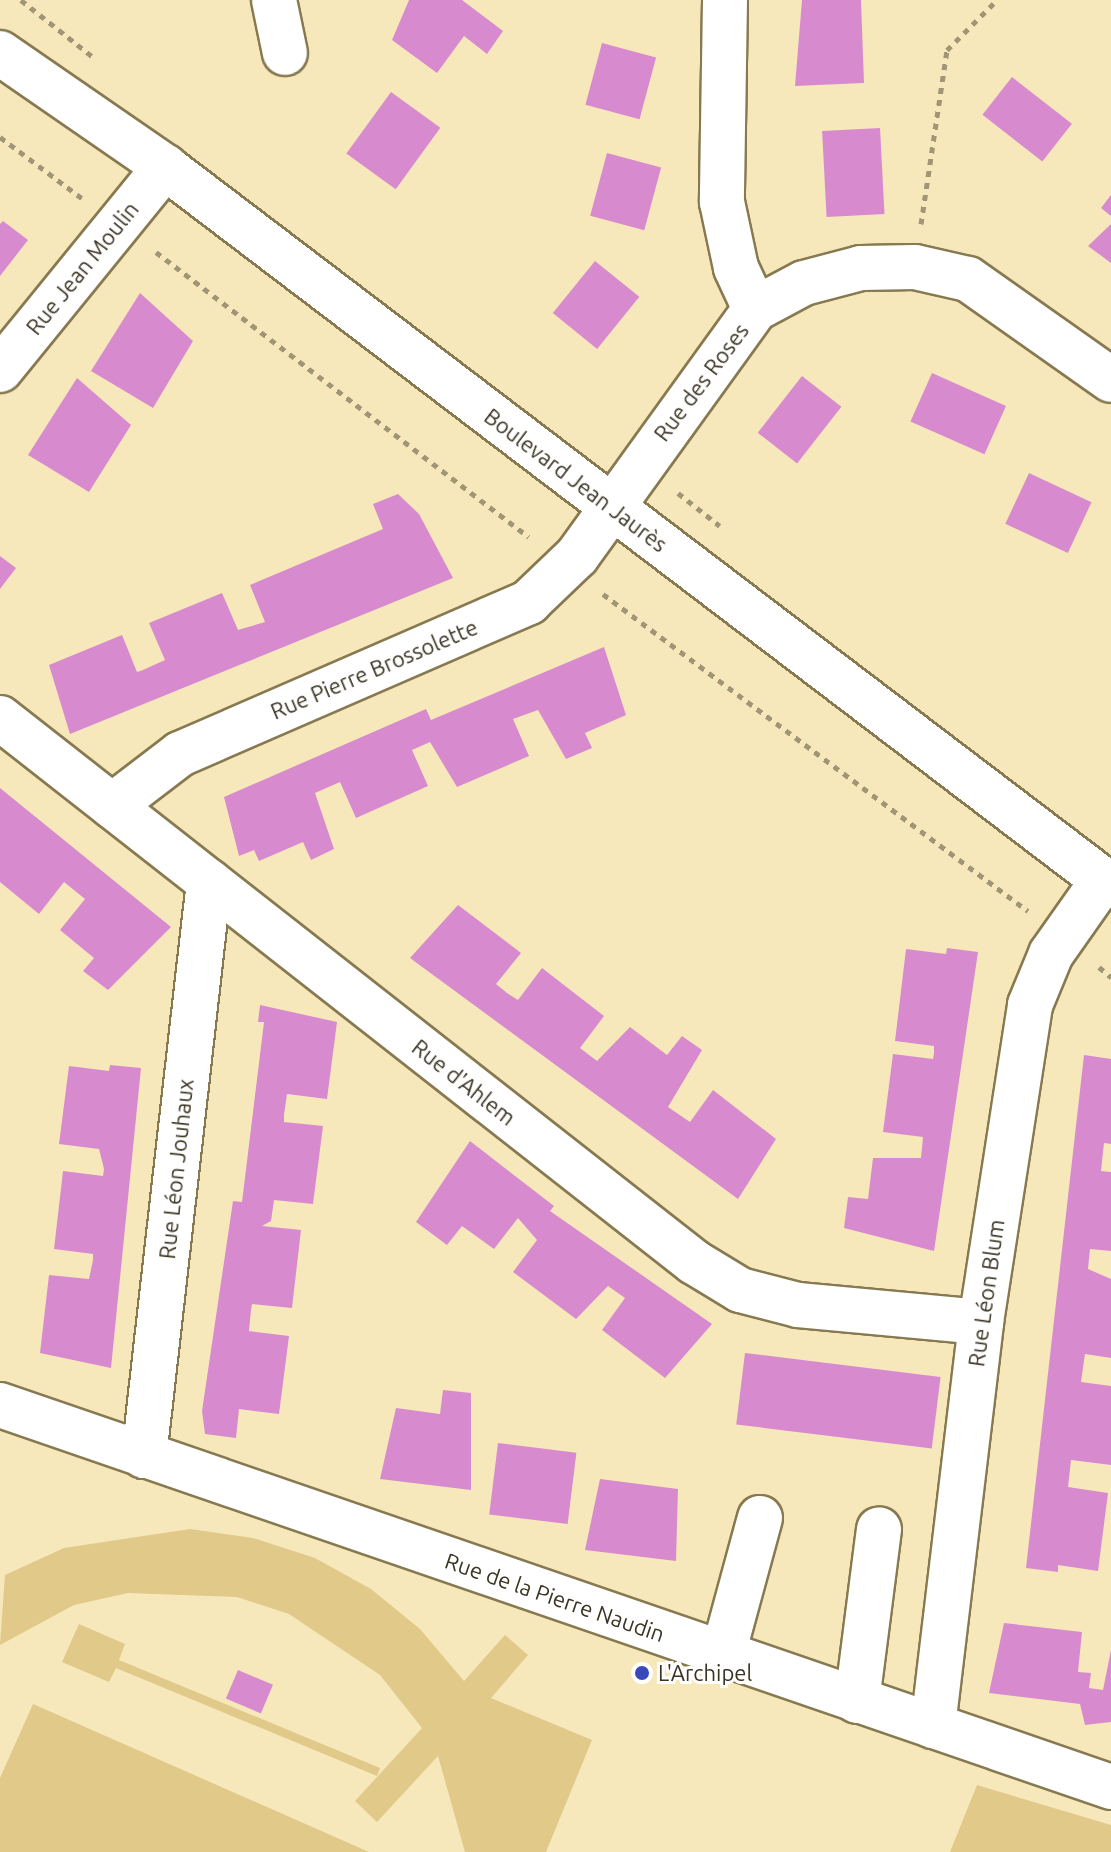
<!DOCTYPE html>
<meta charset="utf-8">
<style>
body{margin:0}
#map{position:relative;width:1111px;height:1852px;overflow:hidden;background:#f7e8bc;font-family:Ubuntu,sans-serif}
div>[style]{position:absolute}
.green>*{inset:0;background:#e0c989}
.building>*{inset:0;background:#d78bce;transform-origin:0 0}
.path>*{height:5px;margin-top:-2.5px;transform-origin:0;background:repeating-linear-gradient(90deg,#a09575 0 6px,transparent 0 12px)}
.roads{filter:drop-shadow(2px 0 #877950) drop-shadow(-2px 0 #877950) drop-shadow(0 2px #877950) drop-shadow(0 -2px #877950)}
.minor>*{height:44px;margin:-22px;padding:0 22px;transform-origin:22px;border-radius:22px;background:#fff}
.dots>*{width:22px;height:22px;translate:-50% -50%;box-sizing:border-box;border:4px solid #fff;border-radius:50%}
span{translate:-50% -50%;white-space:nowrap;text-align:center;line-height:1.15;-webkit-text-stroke:6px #fff;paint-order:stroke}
.street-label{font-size:22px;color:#3a3423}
.poi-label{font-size:22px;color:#3a3423}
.left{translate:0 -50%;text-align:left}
</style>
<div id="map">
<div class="green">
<div style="clip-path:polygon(190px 1529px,253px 1538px,315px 1558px,371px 1589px,420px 1629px,464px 1681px,505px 1635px,528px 1655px,491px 1698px,592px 1740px,546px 1852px,465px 1852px,438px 1756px,377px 1822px,355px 1801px,422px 1728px,380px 1675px,289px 1614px,237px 1597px,128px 1593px,74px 1605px,0 1645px,5px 1575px,64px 1548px)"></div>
<div style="clip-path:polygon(79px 1624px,125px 1644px,119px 1660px,380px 1768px,377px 1776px,116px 1668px,109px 1682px,62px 1662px)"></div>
<div style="clip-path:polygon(33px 1704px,369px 1852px,0 1852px,0 1778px)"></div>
<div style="clip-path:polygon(977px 1785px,1111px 1825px,1111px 1852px,950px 1852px)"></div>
</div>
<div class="building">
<div style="clip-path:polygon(409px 0,462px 0,503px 31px,487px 54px,464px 36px,437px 73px,392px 40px)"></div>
<div style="clip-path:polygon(802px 0,861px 0,864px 83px,795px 86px)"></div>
<div style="left:602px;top:43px;width:56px;height:64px;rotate:15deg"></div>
<div style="left:1012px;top:77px;width:76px;height:48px;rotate:38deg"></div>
<div style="left:391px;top:92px;width:61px;height:76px;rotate:36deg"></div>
<div style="left:880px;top:128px;width:86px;height:58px;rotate:87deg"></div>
<div style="left:607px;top:153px;width:56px;height:65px;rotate:15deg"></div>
<div style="clip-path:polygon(1111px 195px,1111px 216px,1101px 208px)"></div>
<div style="clip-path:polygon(3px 221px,28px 240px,0 276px,0 224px)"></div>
<div style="clip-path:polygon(1111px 224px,1111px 263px,1088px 246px)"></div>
<div style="left:595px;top:261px;width:57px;height:67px;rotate:39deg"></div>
<div style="clip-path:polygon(140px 293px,193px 341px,153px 408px,91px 371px)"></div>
<div style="left:932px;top:373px;width:81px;height:53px;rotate:24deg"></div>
<div style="left:802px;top:376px;width:50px;height:72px;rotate:38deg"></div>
<div style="clip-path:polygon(77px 378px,131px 425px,89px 492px,28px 455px)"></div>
<div style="left:1029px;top:473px;width:69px;height:56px;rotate:25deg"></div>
<div style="clip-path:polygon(398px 494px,419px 514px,453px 578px,70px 734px,49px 665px,122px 635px,137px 672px,143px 670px,165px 660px,149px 623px,222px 593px,238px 630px,265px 622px,250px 585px,383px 529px,373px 504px)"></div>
<div style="clip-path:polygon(0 556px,16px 568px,0 589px)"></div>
<div style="clip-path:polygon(604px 647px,626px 715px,585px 733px,592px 748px,566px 759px,538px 710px,513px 719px,529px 756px,457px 787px,430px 742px,412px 750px,428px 786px,356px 818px,340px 782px,315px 793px,334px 849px,311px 860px,303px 842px,259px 861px,254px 850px,239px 856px,224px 797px,426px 709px,431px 720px)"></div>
<div style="clip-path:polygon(0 788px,171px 927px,108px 990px,83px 971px,94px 958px,60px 930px,85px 899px,64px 882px,39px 914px,0 882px)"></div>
<div style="clip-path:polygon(458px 905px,521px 953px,496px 984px,507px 993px,518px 1000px,542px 968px,604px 1016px,580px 1048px,597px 1061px,630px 1027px,667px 1055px,682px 1036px,702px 1050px,668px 1107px,690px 1122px,713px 1090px,776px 1139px,738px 1199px,410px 958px)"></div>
<div style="clip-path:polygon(947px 948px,978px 952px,934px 1251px,844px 1228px,848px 1197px,868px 1199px,873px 1158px,921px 1158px,923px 1137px,883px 1132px,893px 1054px,933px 1059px,934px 1053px,934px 1046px,895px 1041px,906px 949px,946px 954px)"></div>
<div style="clip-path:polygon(260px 1005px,337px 1022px,327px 1099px,287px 1094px,284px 1115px,284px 1122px,323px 1126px,313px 1204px,274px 1200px,271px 1221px,262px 1226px,301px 1230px,292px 1308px,252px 1304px,251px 1310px,249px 1331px,289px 1336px,279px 1414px,239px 1409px,236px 1438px,205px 1434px,202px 1411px,233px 1201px,242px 1202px,264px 1022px,258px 1022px)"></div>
<div style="clip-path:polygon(1084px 1055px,1111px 1059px,1111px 1144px,1104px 1143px,1101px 1171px,1111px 1172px,1111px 1251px,1090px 1249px,1088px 1269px,1111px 1279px,1111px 1358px,1085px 1354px,1081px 1382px,1111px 1386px,1111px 1465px,1071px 1460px,1068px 1487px,1108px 1493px,1098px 1571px,1058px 1565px,1058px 1572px,1026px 1568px)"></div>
<div style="clip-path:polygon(110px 1065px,141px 1068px,111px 1368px,40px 1353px,49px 1275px,89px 1279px,93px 1260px,93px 1254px,54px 1249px,63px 1171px,103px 1176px,104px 1169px,99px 1149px,59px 1144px,69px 1066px,109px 1071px)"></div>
<div style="clip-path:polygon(470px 1141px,554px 1206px,550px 1211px,712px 1324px,665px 1378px,602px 1330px,625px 1298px,608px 1286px,576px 1319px,513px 1272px,537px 1240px,518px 1218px,494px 1249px,462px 1226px,447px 1245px,416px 1222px)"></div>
<div style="left:745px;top:1353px;width:197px;height:72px;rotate:7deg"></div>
<div style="clip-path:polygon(443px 1390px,471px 1393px,471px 1490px,380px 1479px,396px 1408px,440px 1414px)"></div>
<div style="left:498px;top:1443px;width:79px;height:72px;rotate:7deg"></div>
<div style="clip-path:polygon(600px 1479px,678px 1489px,676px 1561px,585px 1550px)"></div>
<div style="clip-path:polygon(1004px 1623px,1082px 1632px,1078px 1672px,1091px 1673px,1089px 1688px,1103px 1690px,1111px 1650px,1111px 1722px,1085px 1725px,1080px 1704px,989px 1693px)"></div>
<div style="left:238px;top:1670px;width:38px;height:31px;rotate:23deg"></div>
</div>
<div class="path">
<div style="left:21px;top:0;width:92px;rotate:38.4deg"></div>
<div style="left:0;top:137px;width:104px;rotate:36.8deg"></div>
<div style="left:921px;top:224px;width:176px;rotate:-81.5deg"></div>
<div style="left:947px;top:50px;width:71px;rotate:-45deg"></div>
<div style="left:156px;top:252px;width:469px;rotate:37.4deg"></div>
<div style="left:678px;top:493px;width:53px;rotate:38.2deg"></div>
<div style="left:603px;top:594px;width:530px;rotate:36.72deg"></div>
<div style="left:1099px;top:967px;width:16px;rotate:40deg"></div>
</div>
<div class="roads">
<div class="minor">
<div style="left:274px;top:0;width:54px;rotate:78.3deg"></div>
<div style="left:725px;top:0;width:202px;rotate:90.9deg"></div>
<div style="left:722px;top:202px;width:67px;rotate:78deg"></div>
<div style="left:736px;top:268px;width:45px;rotate:65.1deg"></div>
<div style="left:0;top:53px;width:201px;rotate:34.6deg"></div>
<div style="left:165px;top:167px;width:1188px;rotate:37.24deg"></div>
<div style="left:0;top:370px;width:262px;rotate:-50.9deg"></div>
<div style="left:0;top:718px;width:882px;rotate:38.09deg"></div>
<div style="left:694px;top:1262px;width:54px;rotate:31.3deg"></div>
<div style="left:740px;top:1290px;width:60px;rotate:14.5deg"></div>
<div style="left:798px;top:1305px;width:184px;rotate:5.3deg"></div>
<div style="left:112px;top:806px;width:86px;rotate:-37.4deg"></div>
<div style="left:180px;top:754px;width:381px;rotate:-23.5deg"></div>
<div style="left:529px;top:602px;width:66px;rotate:-43.8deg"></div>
<div style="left:577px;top:556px;width:304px;rotate:-54.2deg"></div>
<div style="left:755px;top:309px;width:55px;rotate:-28deg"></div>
<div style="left:804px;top:283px;width:59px;rotate:-14.7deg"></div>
<div style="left:861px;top:268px;width:54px;rotate:-1.1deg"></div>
<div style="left:915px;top:267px;width:54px;rotate:12.8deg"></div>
<div style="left:968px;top:279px;width:175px;rotate:35.2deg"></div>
<div style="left:0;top:1405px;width:1175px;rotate:18.97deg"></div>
<div style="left:144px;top:1456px;width:578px;rotate:-83.54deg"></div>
<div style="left:723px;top:1654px;width:141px;rotate:-74.8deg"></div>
<div style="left:857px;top:1701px;width:173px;rotate:-82.7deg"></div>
<div style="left:933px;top:1726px;width:407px;rotate:-83.2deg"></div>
<div style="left:981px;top:1322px;width:321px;rotate:-81.2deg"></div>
<div style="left:1030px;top:1005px;width:55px;rotate:-67.6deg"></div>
<div style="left:1051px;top:954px;width:90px;rotate:-54.9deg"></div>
</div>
</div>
<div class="dots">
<div style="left:642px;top:1673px;background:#3849bc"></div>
</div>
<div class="street-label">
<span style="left:82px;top:268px;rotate:-51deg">Rue Jean Moulin</span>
<span style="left:701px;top:382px;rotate:-53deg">Rue des Roses</span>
<span style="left:576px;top:480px;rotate:37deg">Boulevard Jean Jaurès</span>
<span style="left:374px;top:669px;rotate:-23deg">Rue Pierre Brossolette</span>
<span style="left:464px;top:1082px;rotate:38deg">Rue d'Ahlem</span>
<span style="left:176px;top:1169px;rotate:-84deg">Rue Léon Jouhaux</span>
<span style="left:986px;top:1293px;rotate:-82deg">Rue Léon Blum</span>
<span style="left:555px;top:1597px;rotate:19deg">Rue de la Pierre Naudin</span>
</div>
<div class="poi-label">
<span class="left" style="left:658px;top:1673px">L'Archipel</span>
</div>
</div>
